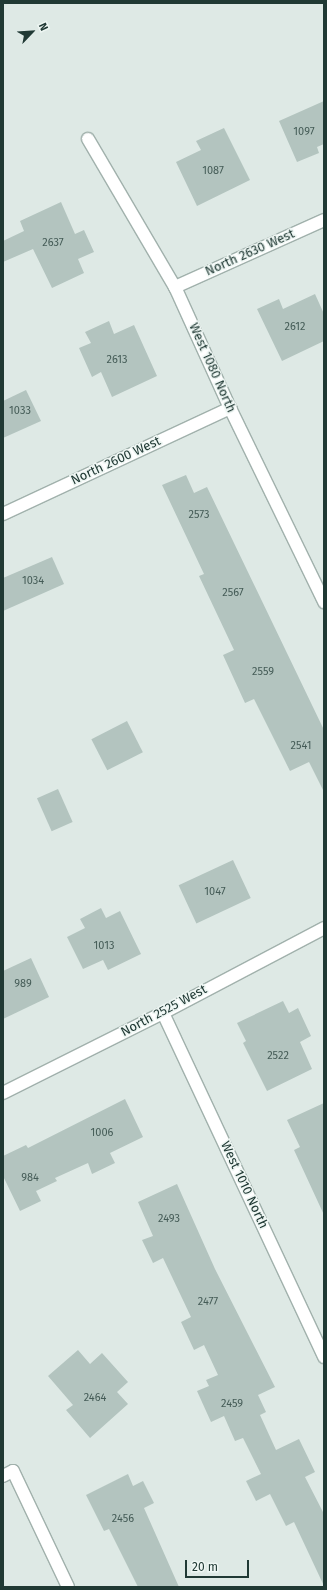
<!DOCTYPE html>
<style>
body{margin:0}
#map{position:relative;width:327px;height:1590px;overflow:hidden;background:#dee9e5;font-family:"Fira Sans",sans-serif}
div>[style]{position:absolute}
.building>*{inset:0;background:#b3c4bf;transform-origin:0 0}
.roads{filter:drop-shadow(1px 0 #a1b1ac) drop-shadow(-1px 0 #a1b1ac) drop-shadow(0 1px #a1b1ac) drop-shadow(0 -1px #a1b1ac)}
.street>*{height:12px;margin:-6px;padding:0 6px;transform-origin:6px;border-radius:6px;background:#fff}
span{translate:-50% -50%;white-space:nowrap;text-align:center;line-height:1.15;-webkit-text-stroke:3px #eef6f3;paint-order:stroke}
.number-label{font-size:11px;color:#455c57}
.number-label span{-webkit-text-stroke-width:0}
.street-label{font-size:13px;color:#203934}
.frame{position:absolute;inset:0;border:4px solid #203934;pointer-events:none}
.north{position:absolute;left:12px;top:12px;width:40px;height:40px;-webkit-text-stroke:3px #eef6f3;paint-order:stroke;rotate:65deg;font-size:11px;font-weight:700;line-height:16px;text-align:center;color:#203934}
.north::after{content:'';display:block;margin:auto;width:14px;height:18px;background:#203934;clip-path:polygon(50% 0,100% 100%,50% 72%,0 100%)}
.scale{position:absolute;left:185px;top:1560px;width:64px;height:18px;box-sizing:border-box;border:2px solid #203934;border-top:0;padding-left:5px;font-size:12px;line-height:14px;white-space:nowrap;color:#203934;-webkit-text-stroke:3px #eef6f3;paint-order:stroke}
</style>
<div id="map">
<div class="building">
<div style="clip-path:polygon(324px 101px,324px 144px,317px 147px,319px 153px,297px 162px,279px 121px)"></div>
<div style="clip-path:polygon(224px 128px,250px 180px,197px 206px,176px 162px,201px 150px,196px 141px)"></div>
<div style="clip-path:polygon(61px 202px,75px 234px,84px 230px,94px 252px,78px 259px,84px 273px,52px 288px,33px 249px,3px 262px,3px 241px,24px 231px,20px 221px)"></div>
<div style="clip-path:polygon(315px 294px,324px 314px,324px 341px,282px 361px,257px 309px,279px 299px,283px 309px)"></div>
<div style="clip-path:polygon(109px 321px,114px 334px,134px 325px,157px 376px,112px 397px,101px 372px,92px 377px,79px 348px,91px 343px,85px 332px)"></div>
<div style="clip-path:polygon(26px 390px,41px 421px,3px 438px,3px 401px)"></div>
<div style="clip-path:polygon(186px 475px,194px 493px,207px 487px,324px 730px,324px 792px,309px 762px,290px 771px,254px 699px,245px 703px,223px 655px,234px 650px,199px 576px,204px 574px,162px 485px)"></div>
<div style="clip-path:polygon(52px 557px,64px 584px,3px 611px,3px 578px)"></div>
<div style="left:127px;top:721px;width:35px;height:40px;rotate:63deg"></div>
<div style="left:58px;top:789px;width:36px;height:23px;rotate:66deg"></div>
<div style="left:233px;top:860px;width:42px;height:60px;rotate:65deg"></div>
<div style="clip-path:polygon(101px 908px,106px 918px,120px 911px,141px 954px,108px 970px,103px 960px,83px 969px,67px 937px,85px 928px,80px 919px)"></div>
<div style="clip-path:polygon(31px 958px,49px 997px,3px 1019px,3px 971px)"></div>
<div style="clip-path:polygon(283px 1001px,289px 1013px,298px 1008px,311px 1036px,300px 1042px,312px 1069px,267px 1091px,243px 1043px,246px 1041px,237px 1023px)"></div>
<div style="clip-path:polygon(125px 1099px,143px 1137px,110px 1153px,115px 1163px,92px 1174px,88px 1163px,55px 1178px,57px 1181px,36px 1191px,41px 1201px,20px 1211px,3px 1176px,3px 1156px,26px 1145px,28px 1148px)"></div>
<div style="clip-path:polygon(324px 1103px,324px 1215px,294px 1150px,300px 1147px,287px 1120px)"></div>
<div style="clip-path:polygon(177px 1184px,215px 1269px,275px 1387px,258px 1395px,266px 1412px,260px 1415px,276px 1450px,299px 1439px,315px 1472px,305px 1477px,324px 1514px,324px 1586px,294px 1522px,286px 1526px,270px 1494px,256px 1501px,246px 1481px,261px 1474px,243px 1438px,235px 1441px,224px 1416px,211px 1422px,197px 1391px,209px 1386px,206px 1380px,218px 1375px,204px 1345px,194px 1350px,181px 1322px,191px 1317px,163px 1258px,153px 1263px,142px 1240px,153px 1236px,138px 1202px)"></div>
<div style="clip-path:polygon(78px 1350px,90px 1364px,102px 1353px,128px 1382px,117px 1392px,128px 1404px,90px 1438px,66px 1410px,73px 1405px,48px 1376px)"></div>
<div style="clip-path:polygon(128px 1474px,133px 1486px,143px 1481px,154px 1503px,144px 1508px,179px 1587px,138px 1587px,109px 1529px,104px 1531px,86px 1495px)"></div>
</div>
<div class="roads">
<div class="street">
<div style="left:88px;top:139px;width:172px;rotate:59.6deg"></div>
<div style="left:175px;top:287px;width:133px;rotate:65.6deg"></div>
<div style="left:230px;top:408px;width:216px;rotate:64.1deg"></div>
<div style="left:175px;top:287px;width:163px;rotate:-24.2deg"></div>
<div style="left:3px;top:514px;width:251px;rotate:-25deg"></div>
<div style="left:163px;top:1013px;width:380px;rotate:64.9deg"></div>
<div style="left:3px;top:1093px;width:179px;rotate:-26.6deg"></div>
<div style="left:163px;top:1013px;width:182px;rotate:-27.8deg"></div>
<div style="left:3px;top:1476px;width:11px;rotate:-27deg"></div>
<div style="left:13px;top:1471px;width:128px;rotate:64.6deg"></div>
</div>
</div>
<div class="number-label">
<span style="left:304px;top:132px">1097</span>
<span style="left:213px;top:171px">1087</span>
<span style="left:53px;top:243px">2637</span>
<span style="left:295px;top:327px">2612</span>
<span style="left:117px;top:360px">2613</span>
<span style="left:20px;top:411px">1033</span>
<span style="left:199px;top:515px">2573</span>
<span style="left:33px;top:581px">1034</span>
<span style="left:233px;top:593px">2567</span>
<span style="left:263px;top:672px">2559</span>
<span style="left:301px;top:746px">2541</span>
<span style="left:215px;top:892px">1047</span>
<span style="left:104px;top:946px">1013</span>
<span style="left:23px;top:984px">989</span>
<span style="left:278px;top:1056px">2522</span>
<span style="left:102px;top:1133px">1006</span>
<span style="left:30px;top:1178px">984</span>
<span style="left:169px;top:1219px">2493</span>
<span style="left:208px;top:1302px">2477</span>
<span style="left:95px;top:1398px">2464</span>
<span style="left:232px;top:1404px">2459</span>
<span style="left:123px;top:1519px">2456</span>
</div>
<div class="street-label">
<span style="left:250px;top:253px;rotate:-24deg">North 2630 West</span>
<span style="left:212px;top:368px;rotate:66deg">West 1080 North</span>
<span style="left:116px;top:461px;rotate:-25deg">North 2600 West</span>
<span style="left:164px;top:1011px;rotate:-28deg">North 2525 West</span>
<span style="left:244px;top:1185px;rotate:65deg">West 1010 North</span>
</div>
<div class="frame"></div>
<div class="north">N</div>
<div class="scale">20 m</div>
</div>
